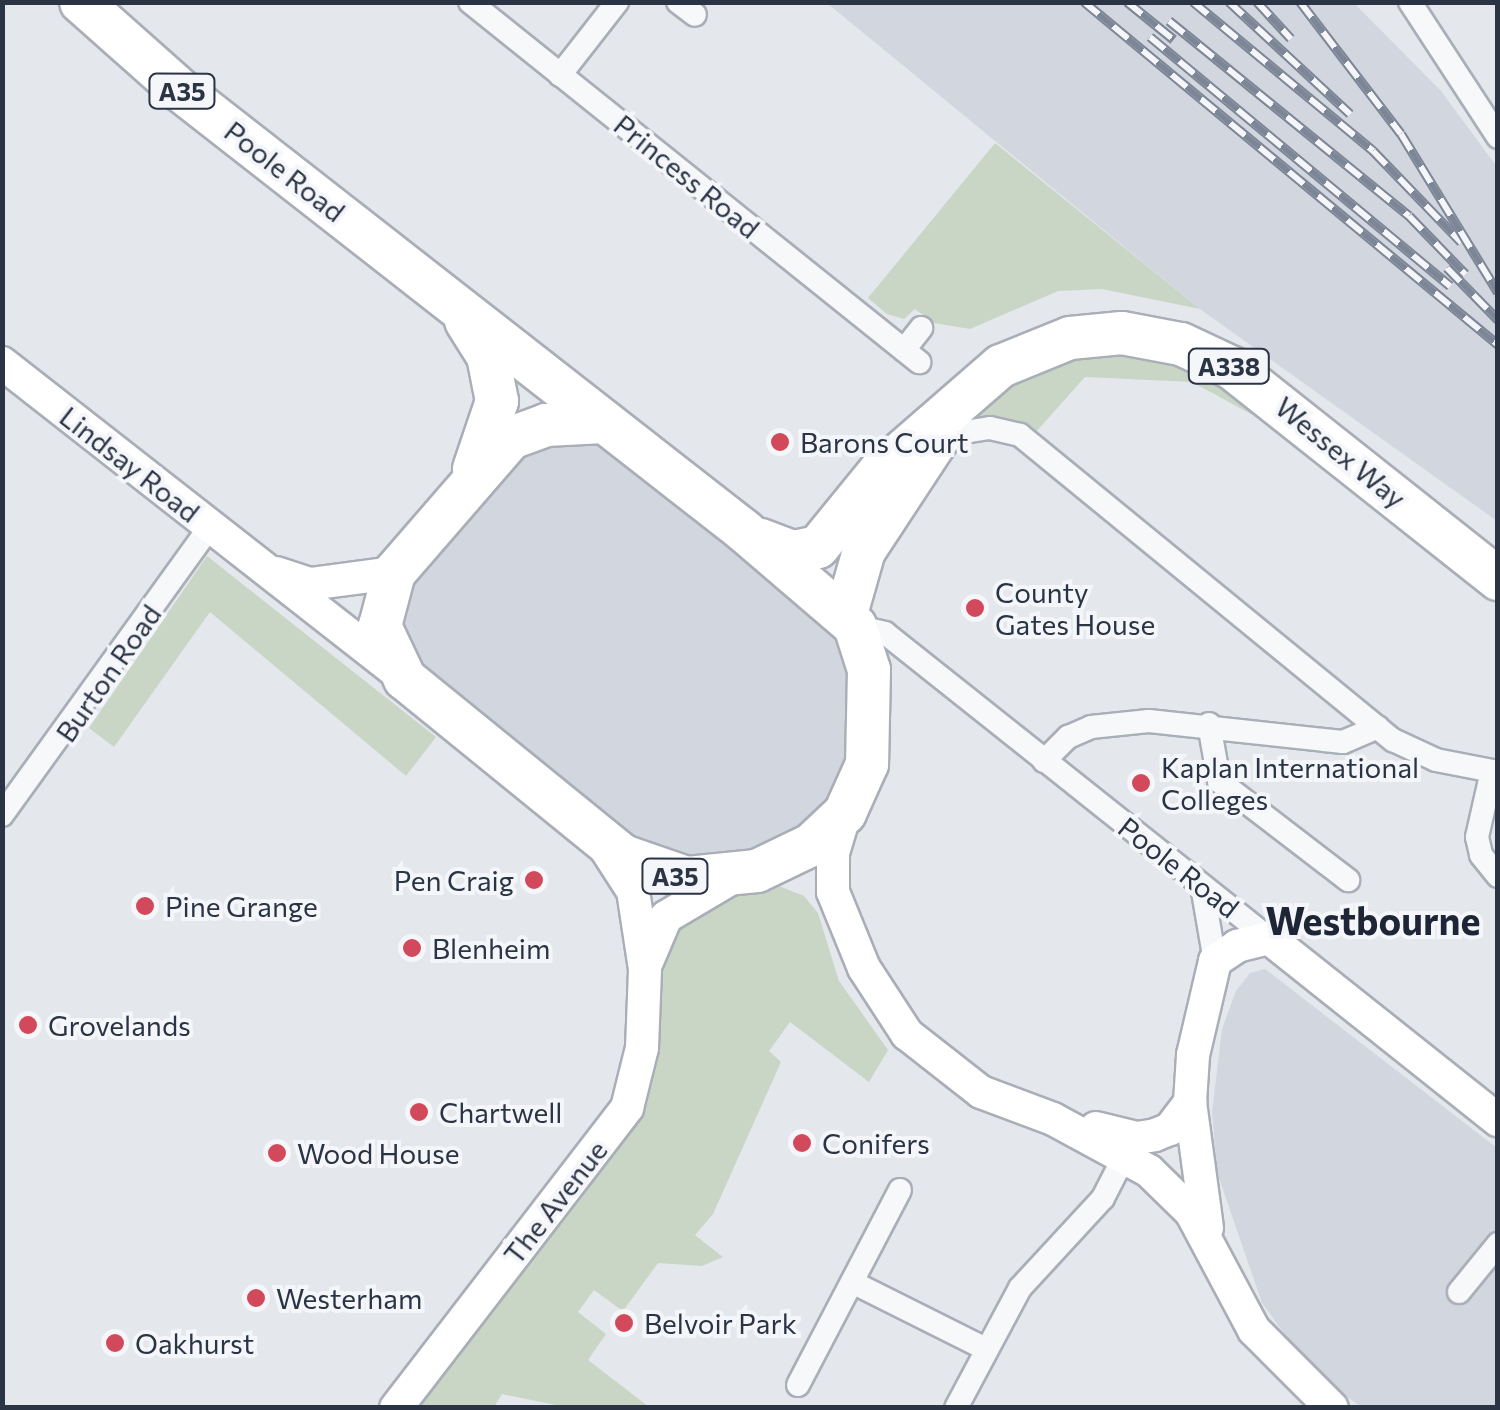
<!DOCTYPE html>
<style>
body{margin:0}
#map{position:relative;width:1500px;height:1410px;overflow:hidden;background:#e4e7ec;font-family:Commissioner,sans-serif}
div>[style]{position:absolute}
.built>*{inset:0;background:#d2d6de}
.green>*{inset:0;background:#c9d6c5}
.roads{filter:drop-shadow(2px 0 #a9aeb7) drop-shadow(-2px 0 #a9aeb7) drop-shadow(0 2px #a9aeb7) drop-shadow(0 -2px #a9aeb7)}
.street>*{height:22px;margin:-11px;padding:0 11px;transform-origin:11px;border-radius:11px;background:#f7f8fa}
.secondary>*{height:32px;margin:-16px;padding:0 16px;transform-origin:16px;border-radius:16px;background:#fff}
.highway>*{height:42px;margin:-21px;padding:0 21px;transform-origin:21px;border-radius:21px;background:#fff}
.rail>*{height:10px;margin-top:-5px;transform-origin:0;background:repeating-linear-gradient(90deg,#f4f6f9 0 19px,#7d8696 0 38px);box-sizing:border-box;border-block:2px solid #7d8696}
.dots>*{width:28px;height:28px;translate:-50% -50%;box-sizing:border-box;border:5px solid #f4f6f9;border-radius:50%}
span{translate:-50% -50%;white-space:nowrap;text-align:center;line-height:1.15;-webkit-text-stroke:8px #f4f6f9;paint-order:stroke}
.shield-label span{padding:2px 8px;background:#f4f6f9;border:2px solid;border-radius:8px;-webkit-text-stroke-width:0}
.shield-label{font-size:25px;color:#2b3445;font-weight:700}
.street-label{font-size:28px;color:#2b3445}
.poi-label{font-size:28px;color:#2b3445}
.left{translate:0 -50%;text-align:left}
.right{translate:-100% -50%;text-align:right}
.district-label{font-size:38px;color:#1d2536;font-weight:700}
.frame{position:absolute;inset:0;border:5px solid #2b3445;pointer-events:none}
</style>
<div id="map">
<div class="built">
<div style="clip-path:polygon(827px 3px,1354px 3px,1441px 91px,1497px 167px,1497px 521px,1200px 309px)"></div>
<div style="clip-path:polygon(572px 421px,855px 626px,845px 813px,687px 878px,405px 679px,383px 599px,465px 487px)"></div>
<div style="clip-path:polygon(1265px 969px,1497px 1148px,1497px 1407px,1361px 1407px,1309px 1367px,1262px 1303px,1217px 1172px,1212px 1112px,1222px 1029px,1236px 991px,1250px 973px)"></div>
</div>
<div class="green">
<div style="clip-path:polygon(995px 143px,1200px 309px,1102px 289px,1058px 291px,970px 329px,934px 323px,915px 309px,904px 319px,887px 314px,868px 298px)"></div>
<div style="clip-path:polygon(1142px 349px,1266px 403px,1251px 414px,1192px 382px,1085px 377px,1035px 433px,971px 421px,1020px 380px,1061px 359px)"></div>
<div style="clip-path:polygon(207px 556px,436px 737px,406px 776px,210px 612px,114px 747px,89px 728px)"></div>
<div style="clip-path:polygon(769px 882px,804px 896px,818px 913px,839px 981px,888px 1050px,869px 1082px,790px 1022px,769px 1051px,781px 1062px,713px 1214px,695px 1235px,723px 1257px,702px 1266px,658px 1263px,623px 1311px,594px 1290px,578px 1312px,606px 1334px,588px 1360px,649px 1407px,566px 1407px,502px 1394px,494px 1407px,396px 1408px,627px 1108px,668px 938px,732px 887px)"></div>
</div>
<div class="roads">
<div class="street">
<div style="left:470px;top:2px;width:576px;rotate:38.72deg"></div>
<div style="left:678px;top:2px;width:21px;rotate:37deg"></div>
<div style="left:1410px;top:2px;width:161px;rotate:56.9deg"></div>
<div style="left:560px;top:75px;width:93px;rotate:-52deg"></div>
<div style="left:904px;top:350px;width:28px;rotate:-52deg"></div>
<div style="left:936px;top:447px;width:26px;rotate:-32deg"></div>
<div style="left:958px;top:433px;width:32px;rotate:-9deg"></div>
<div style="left:990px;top:428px;width:31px;rotate:13deg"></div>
<div style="left:1020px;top:435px;width:482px;rotate:39.3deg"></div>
<div style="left:1393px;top:740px;width:47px;rotate:24.9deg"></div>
<div style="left:1436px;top:760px;width:63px;rotate:11deg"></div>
<div style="left:855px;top:626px;width:31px;rotate:13deg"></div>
<div style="left:885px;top:633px;width:490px;rotate:38.5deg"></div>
<div style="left:1209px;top:724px;width:58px;rotate:80deg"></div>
<div style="left:1219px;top:781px;width:163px;rotate:37.5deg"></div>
<div style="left:1044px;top:761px;width:34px;rotate:-45deg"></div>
<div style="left:1068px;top:737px;width:25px;rotate:-23deg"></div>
<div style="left:1091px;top:727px;width:58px;rotate:-5.9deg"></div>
<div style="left:1149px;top:721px;width:195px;rotate:6.2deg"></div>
<div style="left:1343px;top:742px;width:38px;rotate:-23deg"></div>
<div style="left:1492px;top:771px;width:68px;rotate:102.8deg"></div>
<div style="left:1477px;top:837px;width:18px;rotate:77deg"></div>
<div style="left:1481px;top:855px;width:27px;rotate:51deg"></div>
<div style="left:2px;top:815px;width:355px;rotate:-54.2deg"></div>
<div style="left:1202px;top:886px;width:76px;rotate:80.2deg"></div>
<div style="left:852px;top:1282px;width:148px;rotate:26.6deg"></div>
<div style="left:1459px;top:1292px;width:62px;rotate:-50.9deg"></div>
<div style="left:798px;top:1385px;width:220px;rotate:-62.4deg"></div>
<div style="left:956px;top:1408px;width:136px;rotate:-61.9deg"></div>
<div style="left:1020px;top:1288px;width:122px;rotate:-47.3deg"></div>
<div style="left:1103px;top:1198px;width:48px;rotate:-62.9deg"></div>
</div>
<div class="secondary">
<div style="left:2px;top:363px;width:508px;rotate:38.04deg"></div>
<div style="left:276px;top:573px;width:36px;rotate:18deg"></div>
<div style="left:310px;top:584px;width:85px;rotate:-7.5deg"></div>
<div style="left:845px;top:813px;width:42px;rotate:106.7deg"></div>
<div style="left:833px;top:853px;width:39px;rotate:90deg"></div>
<div style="left:833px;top:892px;width:82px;rotate:67.8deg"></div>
<div style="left:864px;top:968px;width:79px;rotate:56.9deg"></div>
<div style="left:907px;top:1034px;width:94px;rotate:38.1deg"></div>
<div style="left:981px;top:1092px;width:77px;rotate:20.6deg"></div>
<div style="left:1053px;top:1119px;width:109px;rotate:28.4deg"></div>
<div style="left:1149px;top:1171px;width:59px;rotate:44.3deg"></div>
<div style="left:1191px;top:1212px;width:134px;rotate:61.9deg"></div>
<div style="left:1254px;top:1330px;width:110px;rotate:45deg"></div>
<div style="left:646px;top:964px;width:51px;rotate:-66.9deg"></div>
<div style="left:666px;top:917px;width:77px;rotate:-30.6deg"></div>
<div style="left:1096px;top:1128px;width:42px;rotate:13.7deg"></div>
<div style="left:1137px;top:1138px;width:18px;rotate:-9deg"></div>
<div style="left:1155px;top:1135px;width:16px;rotate:-22deg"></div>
<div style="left:1170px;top:1129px;width:34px;rotate:-53deg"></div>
<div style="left:1207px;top:1228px;width:127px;rotate:-97.7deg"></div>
<div style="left:1190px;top:1102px;width:47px;rotate:-86.3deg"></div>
<div style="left:1193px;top:1055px;width:97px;rotate:-76.8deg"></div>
<div style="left:1215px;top:961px;width:27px;rotate:-34deg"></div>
<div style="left:1237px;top:946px;width:33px;rotate:-14deg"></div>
<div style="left:1269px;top:938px;width:293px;rotate:38.5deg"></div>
<div style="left:396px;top:1408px;width:379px;rotate:-52.4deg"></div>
<div style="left:627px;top:1108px;width:62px;rotate:-76deg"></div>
<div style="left:642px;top:1048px;width:79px;rotate:-87.8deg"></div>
<div style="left:645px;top:969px;width:79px;rotate:-98.7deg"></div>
<div style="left:633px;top:891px;width:57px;rotate:-122.9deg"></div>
</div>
<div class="highway">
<div style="left:81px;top:2px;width:132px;rotate:41.6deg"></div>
<div style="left:180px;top:90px;width:715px;rotate:38.01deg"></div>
<div style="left:743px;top:530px;width:148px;rotate:40.6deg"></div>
<div style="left:855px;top:626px;width:46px;rotate:72.3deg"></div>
<div style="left:869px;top:670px;width:94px;rotate:91.2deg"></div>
<div style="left:867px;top:764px;width:54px;rotate:114.2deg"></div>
<div style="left:845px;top:813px;width:47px;rotate:136.7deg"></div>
<div style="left:811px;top:845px;width:60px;rotate:154.3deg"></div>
<div style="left:757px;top:871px;width:70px;rotate:174.3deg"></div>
<div style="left:687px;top:878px;width:68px;rotate:-161deg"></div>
<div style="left:623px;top:856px;width:281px;rotate:-140.9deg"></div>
<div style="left:405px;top:679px;width:59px;rotate:-115.3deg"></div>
<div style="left:380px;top:626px;width:55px;rotate:-75.2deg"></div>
<div style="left:394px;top:573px;width:179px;rotate:-49.1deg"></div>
<div style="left:511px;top:438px;width:37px;rotate:-20deg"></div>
<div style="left:546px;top:425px;width:58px;rotate:-3deg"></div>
<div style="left:466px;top:321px;width:41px;rotate:57.8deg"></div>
<div style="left:488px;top:356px;width:46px;rotate:78.7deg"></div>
<div style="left:497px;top:401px;width:72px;rotate:108.7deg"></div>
<div style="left:761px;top:540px;width:34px;rotate:21deg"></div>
<div style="left:793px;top:552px;width:25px;rotate:-11deg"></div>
<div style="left:818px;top:547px;width:98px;rotate:-50.8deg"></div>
<div style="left:880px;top:471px;width:160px;rotate:-41deg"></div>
<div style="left:1001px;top:366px;width:74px;rotate:-22.1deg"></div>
<div style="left:1070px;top:338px;width:52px;rotate:-5.5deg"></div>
<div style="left:1122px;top:333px;width:60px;rotate:10.6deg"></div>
<div style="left:1181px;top:344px;width:56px;rotate:25.2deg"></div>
<div style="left:1232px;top:368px;width:340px;rotate:38.4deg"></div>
<div style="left:846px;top:614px;width:66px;rotate:-74.1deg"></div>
<div style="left:864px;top:551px;width:140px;rotate:-56.7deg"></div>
</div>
</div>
<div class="rail">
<div style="left:1084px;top:2px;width:538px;rotate:39.64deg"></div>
<div style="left:1127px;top:2px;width:60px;rotate:39deg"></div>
<div style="left:1193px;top:2px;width:234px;rotate:39.6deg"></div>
<div style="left:1373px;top:151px;width:127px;rotate:46deg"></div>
<div style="left:1229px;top:2px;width:165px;rotate:42.8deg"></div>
<div style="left:1257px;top:2px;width:50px;rotate:47.4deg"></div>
<div style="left:1300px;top:2px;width:166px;rotate:52.6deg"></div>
<div style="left:1401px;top:134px;width:186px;rotate:58.6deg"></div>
<div style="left:1169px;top:21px;width:309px;rotate:39.1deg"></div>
<div style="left:1409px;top:216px;width:81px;rotate:46deg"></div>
<div style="left:1150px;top:37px;width:390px;rotate:39.7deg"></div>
<div style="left:1447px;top:268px;width:73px;rotate:45.6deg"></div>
</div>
<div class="dots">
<div style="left:780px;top:442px;background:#d1495b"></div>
<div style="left:975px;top:608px;background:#d1495b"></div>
<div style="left:1141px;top:783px;background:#d1495b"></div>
<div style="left:534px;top:880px;background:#d1495b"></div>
<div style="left:145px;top:906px;background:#d1495b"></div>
<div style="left:412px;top:948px;background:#d1495b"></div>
<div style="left:28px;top:1025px;background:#d1495b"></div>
<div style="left:419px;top:1112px;background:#d1495b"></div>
<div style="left:802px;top:1143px;background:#d1495b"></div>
<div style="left:277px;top:1153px;background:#d1495b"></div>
<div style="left:256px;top:1298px;background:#d1495b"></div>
<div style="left:624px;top:1323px;background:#d1495b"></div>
<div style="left:115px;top:1343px;background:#d1495b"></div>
</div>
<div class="shield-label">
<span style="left:182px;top:91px">A35</span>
<span style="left:1229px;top:366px">A338</span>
<span style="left:675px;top:876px">A35</span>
</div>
<div class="street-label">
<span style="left:285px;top:171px;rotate:38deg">Poole Road</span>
<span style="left:687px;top:176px;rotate:39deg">Princess Road</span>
<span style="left:1341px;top:452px;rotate:39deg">Wessex Way</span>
<span style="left:130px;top:464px;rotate:38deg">Lindsay Road</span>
<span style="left:108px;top:673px;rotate:-55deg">Burton Road</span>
<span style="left:1179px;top:867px;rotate:38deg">Poole Road</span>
<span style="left:555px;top:1202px;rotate:-52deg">The Avenue</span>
</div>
<div class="poi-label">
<span class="left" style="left:800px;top:442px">Barons Court</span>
<span class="left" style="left:995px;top:608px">County<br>Gates House</span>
<span class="left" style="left:1161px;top:783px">Kaplan International<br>Colleges</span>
<span class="right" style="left:514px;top:880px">Pen Craig</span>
<span class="left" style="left:165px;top:906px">Pine Grange</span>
<span class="left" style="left:432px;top:948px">Blenheim</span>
<span class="left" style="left:48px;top:1025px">Grovelands</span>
<span class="left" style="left:439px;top:1112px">Chartwell</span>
<span class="left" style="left:822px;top:1143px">Conifers</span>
<span class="left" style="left:297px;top:1153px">Wood House</span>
<span class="left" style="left:276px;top:1298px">Westerham</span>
<span class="left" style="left:644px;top:1323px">Belvoir Park</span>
<span class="left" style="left:135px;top:1343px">Oakhurst</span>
</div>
<div class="district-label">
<span style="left:1373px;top:920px">Westbourne</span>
</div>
<div class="frame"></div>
</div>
